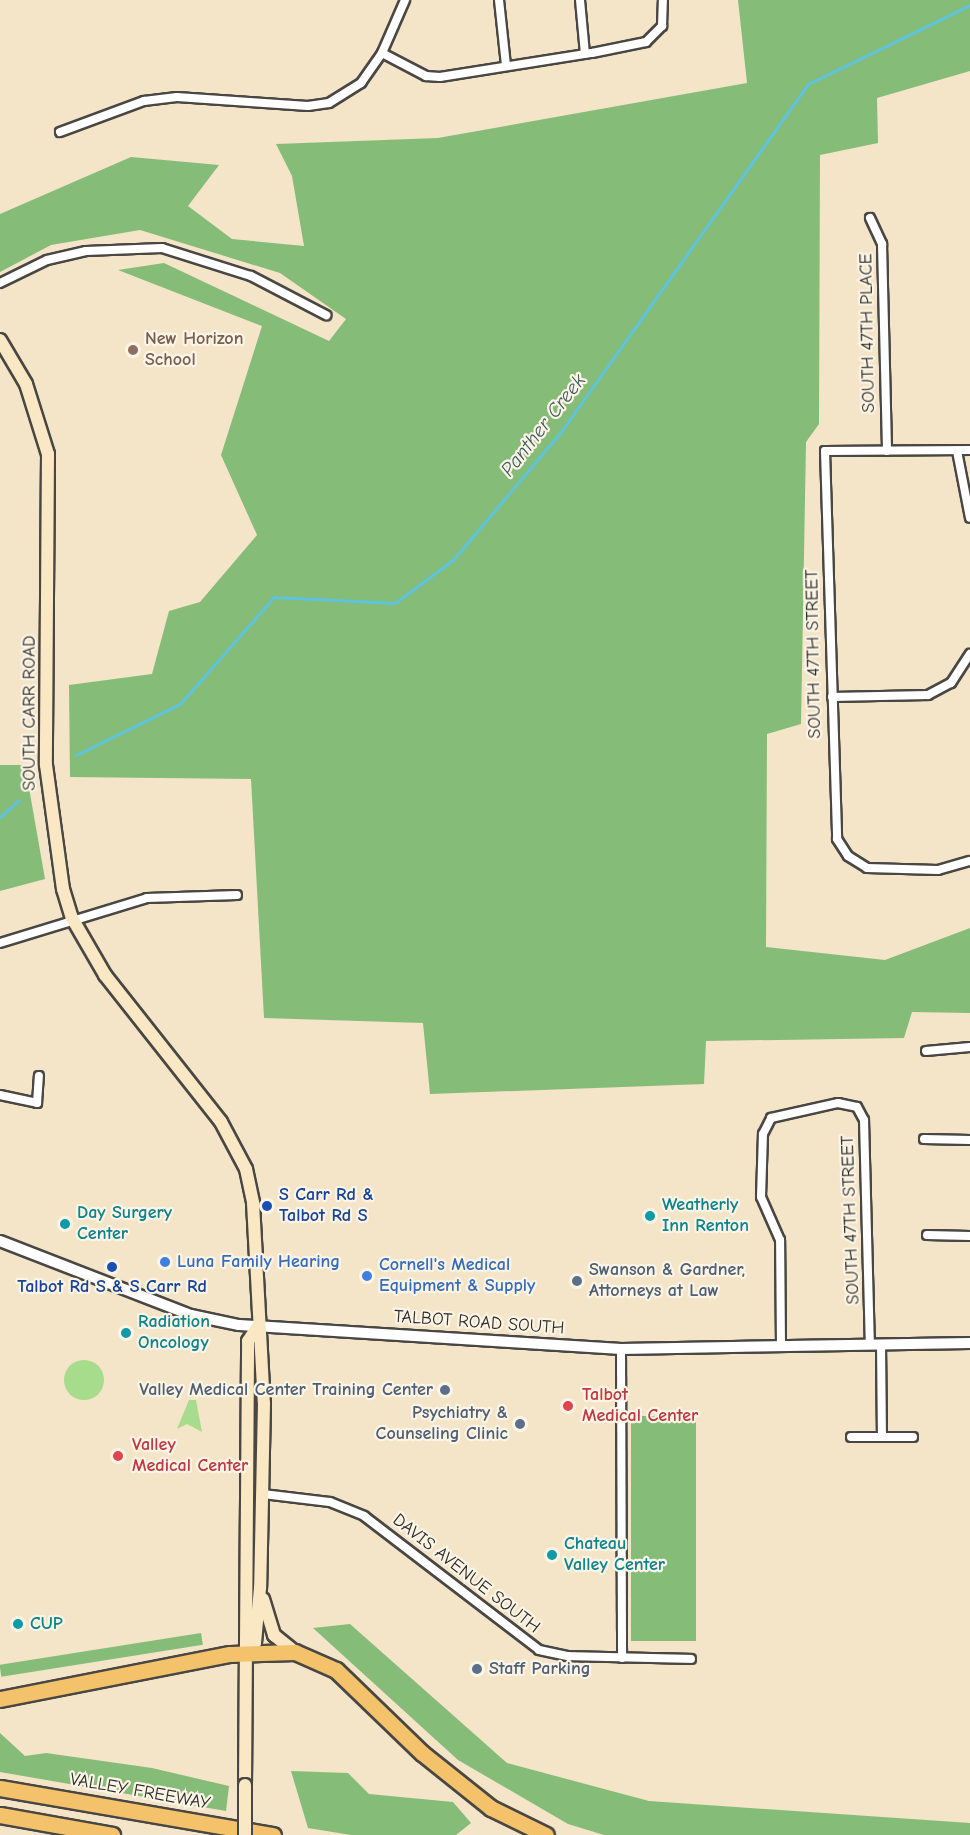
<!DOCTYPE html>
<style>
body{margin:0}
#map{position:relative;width:970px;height:1835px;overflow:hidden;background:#f4e4c8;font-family:"Comic Neue",sans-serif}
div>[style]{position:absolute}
.green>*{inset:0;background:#a6dc8c}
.round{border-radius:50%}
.forest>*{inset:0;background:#84bc78;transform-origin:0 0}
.stream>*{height:3px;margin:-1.5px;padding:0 1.5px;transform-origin:1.5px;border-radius:1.5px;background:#5ec3dc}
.roads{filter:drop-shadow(2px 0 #494743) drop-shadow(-2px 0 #494743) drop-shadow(0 2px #494743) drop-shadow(0 -2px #494743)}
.minor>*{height:8px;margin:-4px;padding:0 4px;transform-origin:4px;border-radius:4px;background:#fff}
.tertiary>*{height:10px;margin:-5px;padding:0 5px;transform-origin:5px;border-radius:5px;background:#fff}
.secondary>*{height:12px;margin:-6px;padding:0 6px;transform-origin:6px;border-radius:6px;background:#fae7c3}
.motorway>*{height:15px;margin:-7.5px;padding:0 7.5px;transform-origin:7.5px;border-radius:7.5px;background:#f3c26a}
.bridges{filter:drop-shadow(2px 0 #494743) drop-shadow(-2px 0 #494743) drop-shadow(0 2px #494743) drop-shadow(0 -2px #494743)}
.secondary-bridge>*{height:12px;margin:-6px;padding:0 6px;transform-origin:6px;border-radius:6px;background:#fae7c3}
.dots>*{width:16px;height:16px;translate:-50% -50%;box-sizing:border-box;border:3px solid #fcf5e5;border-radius:50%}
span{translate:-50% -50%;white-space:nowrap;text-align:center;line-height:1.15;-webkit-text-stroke:4.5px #fcf5e5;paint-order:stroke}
.street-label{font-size:18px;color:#2b2b2b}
.education-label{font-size:18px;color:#785e54;font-weight:700}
.left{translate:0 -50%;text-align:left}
.transit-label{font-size:18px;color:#164399;font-weight:700}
.culture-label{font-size:18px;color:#0d838f;font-weight:700}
.shop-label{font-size:18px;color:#366cbe;font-weight:700}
.service-label{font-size:18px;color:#4e5e75;font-weight:700}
.right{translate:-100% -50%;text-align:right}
.health-label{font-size:18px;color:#be3a42;font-weight:700}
.water-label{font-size:20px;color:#3a5960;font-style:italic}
</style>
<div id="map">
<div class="green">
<div class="round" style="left:64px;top:1360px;width:40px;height:40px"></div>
<div style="clip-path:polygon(189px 1400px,196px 1400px,202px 1432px,187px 1424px,177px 1429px)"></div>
</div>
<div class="forest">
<div style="clip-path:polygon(738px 0,970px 0,970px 71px,877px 98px,878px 143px,820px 155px,819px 424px,806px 442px,801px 724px,767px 734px,766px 947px,885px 960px,970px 928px,970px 1013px,912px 1012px,904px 1038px,706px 1041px,704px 1084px,430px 1094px,423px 1023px,264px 1018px,251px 779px,70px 777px,69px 685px,152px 674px,169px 611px,200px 602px,257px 535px,221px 455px,262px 326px,118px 270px,164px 263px,329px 341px,346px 319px,280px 273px,140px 230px,51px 245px,0 272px,0 214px,131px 157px,219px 165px,188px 206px,232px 239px,304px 246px,292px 176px,276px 144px,438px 138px,747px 83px)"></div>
<div style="clip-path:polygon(0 765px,25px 765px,45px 879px,0 891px)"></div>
<div style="left:696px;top:1416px;width:225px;height:65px;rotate:90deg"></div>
<div style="clip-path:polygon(350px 1624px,507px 1763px,649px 1801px,970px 1823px,970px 1835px,604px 1835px,568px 1824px,458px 1760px,313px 1628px)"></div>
<div style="left:201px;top:1633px;width:12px;height:204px;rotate:81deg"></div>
<div style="clip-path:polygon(0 1733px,25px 1756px,46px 1753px,152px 1768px,229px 1786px,226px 1811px,0 1772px)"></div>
<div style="clip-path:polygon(291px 1771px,348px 1773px,369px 1794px,453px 1802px,471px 1823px,456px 1835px,351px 1835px,308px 1828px)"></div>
</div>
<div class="stream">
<div style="left:76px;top:755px;width:116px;rotate:-26.1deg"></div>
<div style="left:180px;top:704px;width:142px;rotate:-48.7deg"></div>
<div style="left:274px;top:597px;width:121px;rotate:2.8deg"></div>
<div style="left:395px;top:603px;width:72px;rotate:-36.6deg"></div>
<div style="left:453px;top:560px;width:166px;rotate:-49.9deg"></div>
<div style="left:560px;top:433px;width:428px;rotate:-54.6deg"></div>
<div style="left:808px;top:84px;width:180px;rotate:-26deg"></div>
<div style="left:0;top:817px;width:25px;rotate:-42deg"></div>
</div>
<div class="roads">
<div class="minor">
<div style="left:499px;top:0;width:66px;rotate:83.9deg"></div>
<div style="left:580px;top:0;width:54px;rotate:84.7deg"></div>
<div style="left:382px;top:53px;width:50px;rotate:27.6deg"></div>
<div style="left:426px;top:76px;width:14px;rotate:4deg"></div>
<div style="left:440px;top:77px;width:154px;rotate:-9deg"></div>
<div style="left:592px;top:53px;width:55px;rotate:-11.5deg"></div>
<div style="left:646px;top:42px;width:23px;rotate:-45deg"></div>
<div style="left:662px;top:26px;width:26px;rotate:-88deg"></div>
<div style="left:60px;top:132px;width:90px;rotate:-20.3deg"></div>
<div style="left:144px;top:101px;width:33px;rotate:-7deg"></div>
<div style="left:177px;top:97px;width:131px;rotate:3.9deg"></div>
<div style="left:308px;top:106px;width:21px;rotate:-8deg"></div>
<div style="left:329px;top:103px;width:38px;rotate:-32deg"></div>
<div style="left:361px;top:83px;width:37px;rotate:-55deg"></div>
<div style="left:382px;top:53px;width:58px;rotate:-66.5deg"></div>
<div style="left:870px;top:218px;width:29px;rotate:65deg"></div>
<div style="left:882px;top:244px;width:207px;rotate:88.6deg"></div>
<div style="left:0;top:283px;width:52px;rotate:-26.1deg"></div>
<div style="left:47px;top:260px;width:40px;rotate:-13deg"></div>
<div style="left:86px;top:251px;width:76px;rotate:-2.3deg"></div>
<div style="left:162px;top:248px;width:93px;rotate:17.5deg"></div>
<div style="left:251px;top:276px;width:85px;rotate:27.5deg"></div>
<div style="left:970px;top:450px;width:145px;rotate:179.6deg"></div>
<div style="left:825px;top:451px;width:388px;rotate:88.2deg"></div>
<div style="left:837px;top:839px;width:20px;rotate:57deg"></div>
<div style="left:848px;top:856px;width:22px;rotate:32deg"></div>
<div style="left:867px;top:868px;width:71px;rotate:1.6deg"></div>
<div style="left:938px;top:870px;width:33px;rotate:-16deg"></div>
<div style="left:957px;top:451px;width:68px;rotate:79deg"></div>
<div style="left:832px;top:697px;width:96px;rotate:-1.2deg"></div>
<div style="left:928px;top:695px;width:26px;rotate:-28deg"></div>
<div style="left:951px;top:683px;width:35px;rotate:-57deg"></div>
<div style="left:0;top:943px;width:154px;rotate:-17deg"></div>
<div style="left:147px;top:898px;width:90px;rotate:-1.9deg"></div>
<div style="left:926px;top:1051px;width:44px;rotate:-5.2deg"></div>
<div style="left:0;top:1095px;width:38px;rotate:12deg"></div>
<div style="left:37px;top:1103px;width:27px;rotate:-86deg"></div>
<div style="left:924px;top:1139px;width:46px;rotate:1.2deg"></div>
<div style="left:927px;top:1235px;width:43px;rotate:1.3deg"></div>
<div style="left:881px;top:1344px;width:93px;rotate:89.4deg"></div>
<div style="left:781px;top:1345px;width:105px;rotate:-90.5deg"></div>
<div style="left:780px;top:1240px;width:47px;rotate:-113.8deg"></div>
<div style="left:761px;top:1197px;width:63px;rotate:-88.2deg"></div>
<div style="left:763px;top:1134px;width:18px;rotate:-63deg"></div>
<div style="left:771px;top:1118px;width:69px;rotate:-12.6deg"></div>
<div style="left:838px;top:1103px;width:19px;rotate:12deg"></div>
<div style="left:857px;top:1107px;width:15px;rotate:62deg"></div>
<div style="left:864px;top:1120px;width:224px;rotate:88.5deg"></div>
<div style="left:621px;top:1349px;width:309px;rotate:89.8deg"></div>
<div style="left:851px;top:1437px;width:62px"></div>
<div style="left:263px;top:1494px;width:67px;rotate:6.8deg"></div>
<div style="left:330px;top:1502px;width:37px;rotate:22deg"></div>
<div style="left:364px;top:1516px;width:220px;rotate:37.4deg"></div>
<div style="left:539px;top:1650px;width:30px;rotate:12deg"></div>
<div style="left:568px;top:1656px;width:123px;rotate:1.4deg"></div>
</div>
<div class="tertiary">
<div style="left:0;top:1241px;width:205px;rotate:21.2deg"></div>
<div style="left:191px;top:1315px;width:49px;rotate:11.8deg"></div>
<div style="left:239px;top:1325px;width:383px;rotate:3.6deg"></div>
<div style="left:621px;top:1349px;width:349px;rotate:-1deg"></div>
</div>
<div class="secondary">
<div style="left:0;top:340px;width:51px;rotate:59.4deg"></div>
<div style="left:26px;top:384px;width:73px;rotate:72.6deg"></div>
<div style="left:48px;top:454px;width:311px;rotate:90.4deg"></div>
<div style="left:46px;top:765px;width:125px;rotate:82.2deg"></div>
<div style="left:63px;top:889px;width:30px;rotate:73deg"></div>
<div style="left:72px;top:918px;width:66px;rotate:59.9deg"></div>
<div style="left:105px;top:975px;width:187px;rotate:51.7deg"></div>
<div style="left:221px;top:1122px;width:53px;rotate:62deg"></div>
<div style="left:246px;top:1169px;width:35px;rotate:78deg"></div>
<div style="left:253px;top:1203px;width:200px;rotate:86.9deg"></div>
<div style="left:264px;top:1403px;width:185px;rotate:91.2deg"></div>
<div style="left:260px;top:1588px;width:55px;rotate:95.2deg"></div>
<div style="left:255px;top:1643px;width:11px;rotate:124deg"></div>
<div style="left:263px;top:1599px;width:38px;rotate:73deg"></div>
<div style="left:274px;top:1635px;width:27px;rotate:39deg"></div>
<div style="left:245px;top:1785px;width:444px;rotate:-89.6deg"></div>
<div style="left:248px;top:1341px;width:18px;rotate:-56deg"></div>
</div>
<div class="motorway">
<div style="left:0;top:1699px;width:234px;rotate:-11.1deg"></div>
<div style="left:230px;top:1654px;width:65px;rotate:-1.8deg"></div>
<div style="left:295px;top:1652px;width:45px;rotate:23.7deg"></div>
<div style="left:336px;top:1670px;width:120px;rotate:44deg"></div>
<div style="left:422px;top:1753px;width:88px;rotate:38.6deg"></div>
<div style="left:491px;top:1808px;width:61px;rotate:26.1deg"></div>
<div style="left:0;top:1788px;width:277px;rotate:9.8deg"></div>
<div style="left:0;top:1815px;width:114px;rotate:10.1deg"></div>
</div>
</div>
<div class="bridges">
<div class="secondary-bridge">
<div style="left:245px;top:1835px;width:50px;rotate:-90deg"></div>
</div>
</div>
<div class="dots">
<div style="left:133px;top:350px;background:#8d6e63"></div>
<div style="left:267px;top:1206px;background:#1a4fb4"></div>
<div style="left:650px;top:1216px;background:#0f9aa8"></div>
<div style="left:65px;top:1224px;background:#0f9aa8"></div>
<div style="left:165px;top:1262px;background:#3f7fe0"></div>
<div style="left:112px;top:1267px;background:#1a4fb4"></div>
<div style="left:367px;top:1276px;background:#3f7fe0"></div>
<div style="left:577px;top:1281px;background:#5c6f8a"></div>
<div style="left:126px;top:1333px;background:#0f9aa8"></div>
<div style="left:445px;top:1390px;background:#5c6f8a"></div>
<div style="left:568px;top:1406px;background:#e0444e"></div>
<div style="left:520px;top:1424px;background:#5c6f8a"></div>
<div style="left:118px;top:1456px;background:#e0444e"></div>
<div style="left:552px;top:1555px;background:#0f9aa8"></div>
<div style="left:18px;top:1624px;background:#0f9aa8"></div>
<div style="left:477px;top:1669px;background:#5c6f8a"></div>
</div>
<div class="street-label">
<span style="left:868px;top:333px;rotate:-91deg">SOUTH 47TH PLACE</span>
<span style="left:814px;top:654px;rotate:-91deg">SOUTH 47TH STREET</span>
<span style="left:30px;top:713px;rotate:-90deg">SOUTH CARR ROAD</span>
<span style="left:851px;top:1220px;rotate:-92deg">SOUTH 47TH STREET</span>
<span style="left:479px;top:1323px;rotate:4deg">TALBOT ROAD SOUTH</span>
<span style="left:466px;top:1574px;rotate:38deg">DAVIS AVENUE SOUTH</span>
<span style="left:140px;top:1792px;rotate:10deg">VALLEY FREEWAY</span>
</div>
<div class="education-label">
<span class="left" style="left:145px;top:350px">New Horizon<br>School</span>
</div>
<div class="transit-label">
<span class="left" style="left:279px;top:1206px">S Carr Rd &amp;<br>Talbot Rd S</span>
<span style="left:112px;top:1287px">Talbot Rd S &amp; S Carr Rd</span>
</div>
<div class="culture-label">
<span class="left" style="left:662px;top:1216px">Weatherly<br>Inn Renton</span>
<span class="left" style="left:77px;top:1224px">Day Surgery<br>Center</span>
<span class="left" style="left:138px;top:1333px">Radiation<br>Oncology</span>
<span class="left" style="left:564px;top:1555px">Chateau<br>Valley Center</span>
<span class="left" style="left:30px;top:1624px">CUP</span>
</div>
<div class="shop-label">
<span class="left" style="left:177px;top:1262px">Luna Family Hearing</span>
<span class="left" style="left:379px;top:1276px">Cornell's Medical<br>Equipment &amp; Supply</span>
</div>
<div class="service-label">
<span class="left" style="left:589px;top:1281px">Swanson &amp; Gardner,<br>Attorneys at Law</span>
<span class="right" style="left:433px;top:1390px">Valley Medical Center Training Center</span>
<span class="right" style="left:508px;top:1424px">Psychiatry &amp;<br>Counseling Clinic</span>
<span class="left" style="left:489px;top:1669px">Staff Parking</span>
</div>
<div class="health-label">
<span class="left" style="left:582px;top:1406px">Talbot<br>Medical Center</span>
<span class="left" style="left:132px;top:1456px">Valley<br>Medical Center</span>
</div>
<div class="water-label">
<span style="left:543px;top:425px;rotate:-52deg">Panther Creek</span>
</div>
</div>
